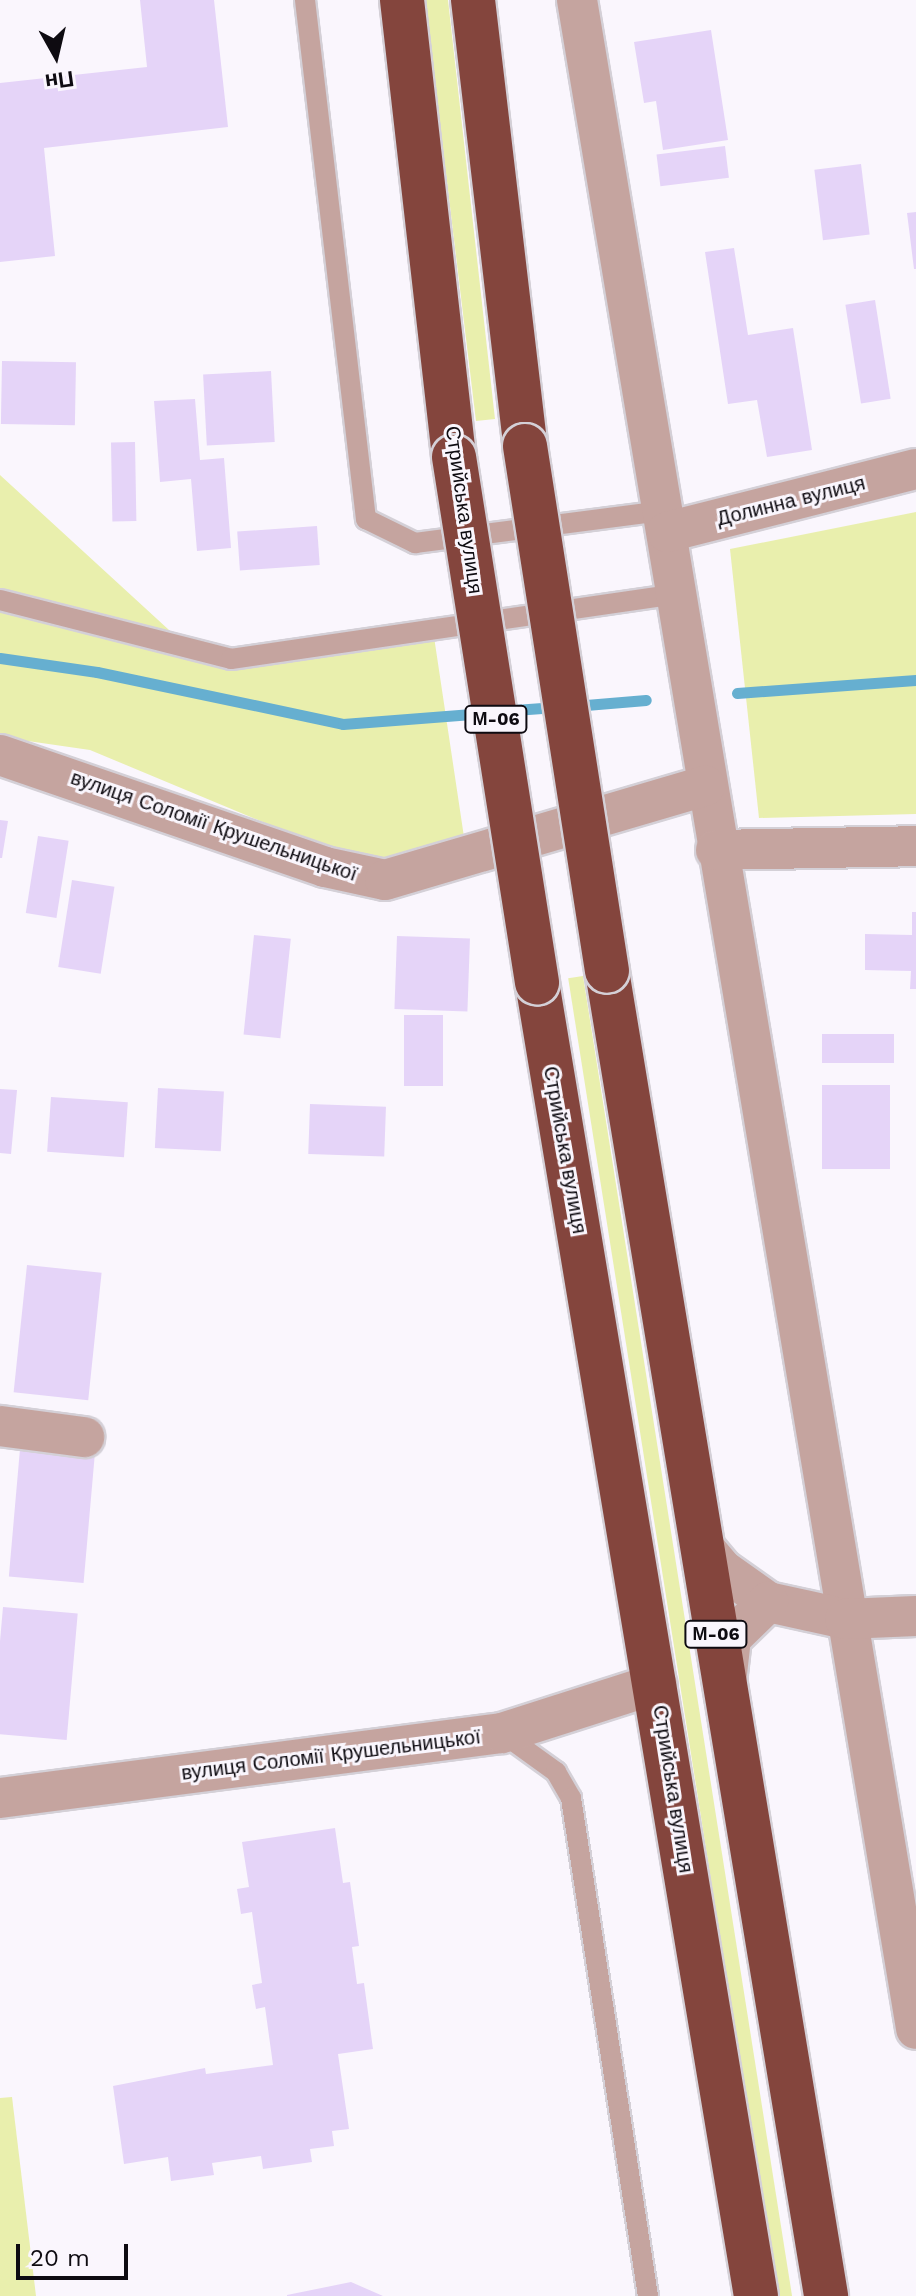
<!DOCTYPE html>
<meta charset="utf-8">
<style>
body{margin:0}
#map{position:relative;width:916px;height:2296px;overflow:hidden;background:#faf6fd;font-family:"Work Sans",sans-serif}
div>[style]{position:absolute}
.green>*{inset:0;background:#e9efad;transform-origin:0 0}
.stream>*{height:11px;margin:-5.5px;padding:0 5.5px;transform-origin:5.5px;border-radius:5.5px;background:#66afd0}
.building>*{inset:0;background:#e5d4f8;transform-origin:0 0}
.roads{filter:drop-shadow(2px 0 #d4d0d7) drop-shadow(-2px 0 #d4d0d7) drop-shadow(0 2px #d4d0d7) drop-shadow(0 -2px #d4d0d7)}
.lane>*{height:20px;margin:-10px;padding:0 10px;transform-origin:10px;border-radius:10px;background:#c5a49f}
.street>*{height:40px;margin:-20px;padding:0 20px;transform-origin:20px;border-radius:20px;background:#c5a49f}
.highway>*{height:44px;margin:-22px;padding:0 22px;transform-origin:22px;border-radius:22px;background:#84453d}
.bridges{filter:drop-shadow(2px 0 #d4d0d7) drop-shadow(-2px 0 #d4d0d7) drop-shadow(0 2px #d4d0d7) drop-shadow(0 -2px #d4d0d7)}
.highway-bridge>*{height:44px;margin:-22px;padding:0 22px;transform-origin:22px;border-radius:22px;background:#84453d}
span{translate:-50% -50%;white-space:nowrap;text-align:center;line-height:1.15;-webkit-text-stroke:6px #faf6fd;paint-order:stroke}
.shield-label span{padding:2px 6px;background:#faf6fd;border:2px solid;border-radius:6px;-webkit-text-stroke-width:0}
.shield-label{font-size:18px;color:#0e0b11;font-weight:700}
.street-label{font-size:20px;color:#0e0b11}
.north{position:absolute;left:16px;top:16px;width:80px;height:80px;-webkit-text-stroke:6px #faf6fd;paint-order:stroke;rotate:172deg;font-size:22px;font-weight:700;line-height:32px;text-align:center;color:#0e0b11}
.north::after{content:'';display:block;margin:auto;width:28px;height:36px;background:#0e0b11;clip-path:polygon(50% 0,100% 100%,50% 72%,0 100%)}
.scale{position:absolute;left:16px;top:2244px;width:112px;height:36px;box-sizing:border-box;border:4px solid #0e0b11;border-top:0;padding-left:10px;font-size:24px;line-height:28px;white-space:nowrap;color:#0e0b11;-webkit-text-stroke:6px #faf6fd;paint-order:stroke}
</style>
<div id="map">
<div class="green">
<div style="clip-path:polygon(425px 0,448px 0,495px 419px,476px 421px)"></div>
<div style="clip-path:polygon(0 475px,193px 652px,433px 630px,464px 837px,378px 870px,90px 750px,0 737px)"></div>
<div style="clip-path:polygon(916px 512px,916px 814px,759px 818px,730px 549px)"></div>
<div style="left:583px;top:976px;width:1338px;height:15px;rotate:81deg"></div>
<div style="clip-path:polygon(12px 2097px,36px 2296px,0 2296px,0 2098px)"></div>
</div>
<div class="stream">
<div style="left:0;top:658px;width:98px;rotate:8.2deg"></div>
<div style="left:97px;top:672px;width:251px;rotate:11.9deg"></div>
<div style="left:343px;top:724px;width:142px;rotate:-4.4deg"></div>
<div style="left:737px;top:693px;width:179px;rotate:-4.2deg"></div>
<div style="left:574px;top:706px;width:72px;rotate:-4.8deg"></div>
<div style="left:502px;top:711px;width:54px;rotate:-4.2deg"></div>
</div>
<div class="building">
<div style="clip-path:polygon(140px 0,214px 0,228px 127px,44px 148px,55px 256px,0 262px,0 83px,147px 67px)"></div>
<div style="clip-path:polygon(711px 30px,728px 140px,663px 150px,656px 101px,644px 103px,634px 42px)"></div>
<div style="left:725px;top:146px;width:32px;height:69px;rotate:83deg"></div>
<div style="left:861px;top:164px;width:71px;height:47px;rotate:83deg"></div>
<div style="clip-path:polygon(916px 212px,916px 269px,914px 269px,907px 213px)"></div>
<div style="clip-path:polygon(734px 248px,748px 335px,793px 328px,812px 450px,767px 457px,757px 400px,728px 404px,705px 252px)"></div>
<div style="left:875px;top:300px;width:100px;height:30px;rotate:81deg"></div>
<div style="left:2px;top:361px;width:74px;height:63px;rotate:1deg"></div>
<div style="left:271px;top:371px;width:71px;height:68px;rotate:87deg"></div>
<div style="clip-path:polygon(195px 399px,200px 460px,224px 458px,231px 548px,197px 551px,191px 479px,160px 482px,154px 401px)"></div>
<div style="left:135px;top:442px;width:79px;height:24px;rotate:89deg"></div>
<div style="left:317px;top:526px;width:39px;height:80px;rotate:86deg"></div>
<div style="clip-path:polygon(0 820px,8px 821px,2px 858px,0 858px)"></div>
<div style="left:38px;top:836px;width:31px;height:78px;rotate:9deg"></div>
<div style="left:72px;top:880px;width:43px;height:88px;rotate:9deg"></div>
<div style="clip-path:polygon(912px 912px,916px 912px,916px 989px,910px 989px,911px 971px,865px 970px,865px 934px,912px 935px)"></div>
<div style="left:254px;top:935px;width:37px;height:100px;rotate:6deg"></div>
<div style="left:397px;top:936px;width:73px;height:73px;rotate:2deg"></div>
<div style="left:404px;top:1015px;width:39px;height:71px"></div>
<div style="left:894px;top:1034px;width:29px;height:72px;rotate:90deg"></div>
<div style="left:822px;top:1085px;width:68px;height:84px"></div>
<div style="left:158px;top:1088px;width:66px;height:60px;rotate:3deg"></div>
<div style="clip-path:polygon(0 1089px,17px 1090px,11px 1154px,0 1153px)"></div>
<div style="left:51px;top:1097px;width:77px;height:55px;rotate:4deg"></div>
<div style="left:310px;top:1104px;width:76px;height:50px;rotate:2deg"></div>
<div style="left:27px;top:1265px;width:75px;height:128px;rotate:6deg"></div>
<div style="left:20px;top:1449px;width:75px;height:128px;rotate:5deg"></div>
<div style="left:3px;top:1607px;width:75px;height:127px;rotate:5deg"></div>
<div style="clip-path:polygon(335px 1828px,343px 1883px,350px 1882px,359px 1946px,352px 1947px,357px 1984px,364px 1983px,373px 2049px,338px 2054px,349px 2129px,332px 2131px,334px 2146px,310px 2149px,312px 2162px,263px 2169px,261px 2156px,212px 2163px,214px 2175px,171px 2181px,168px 2157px,124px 2164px,113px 2086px,205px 2068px,206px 2074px,273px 2065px,265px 2007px,256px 2009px,252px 1985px,262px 1983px,252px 1912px,241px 1914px,237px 1889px,249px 1887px,242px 1842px)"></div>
<div style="clip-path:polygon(351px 2282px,383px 2296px,287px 2296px,287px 2295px)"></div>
</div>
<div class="roads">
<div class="lane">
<div style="left:305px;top:0;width:523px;rotate:83.3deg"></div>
<div style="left:366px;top:519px;width:55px;rotate:26.1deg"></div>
<div style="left:415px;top:543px;width:250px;rotate:-7.4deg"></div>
<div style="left:0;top:600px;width:238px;rotate:14.3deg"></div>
<div style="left:231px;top:659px;width:450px;rotate:-8.3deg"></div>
<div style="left:502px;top:1733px;width:67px;rotate:35.8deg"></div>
<div style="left:556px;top:1772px;width:30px;rotate:60deg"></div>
<div style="left:571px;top:1798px;width:504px;rotate:81.21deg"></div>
</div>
<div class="street">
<div style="left:577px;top:0;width:2057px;rotate:80.51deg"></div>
<div style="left:667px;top:532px;width:257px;rotate:-14.2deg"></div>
<div style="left:0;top:755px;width:344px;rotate:19deg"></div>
<div style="left:325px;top:867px;width:61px;rotate:12.2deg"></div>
<div style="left:385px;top:880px;width:334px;rotate:-16.4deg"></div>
<div style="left:716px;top:850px;width:200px;rotate:-1.1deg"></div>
<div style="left:0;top:1426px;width:85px;rotate:7.5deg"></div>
<div style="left:701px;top:1544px;width:34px;rotate:50deg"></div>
<div style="left:723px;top:1570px;width:55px;rotate:35.4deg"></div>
<div style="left:768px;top:1602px;width:79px;rotate:12.4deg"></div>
<div style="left:845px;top:1619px;width:71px;rotate:-2.4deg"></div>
<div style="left:726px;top:1682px;width:44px;rotate:-83.5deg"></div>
<div style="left:731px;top:1638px;width:52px;rotate:-44.2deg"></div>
<div style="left:0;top:1798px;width:506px;rotate:-7.38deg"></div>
<div style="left:502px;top:1733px;width:162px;rotate:-17.7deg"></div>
</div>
<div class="highway">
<div style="left:402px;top:0;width:460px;rotate:83.5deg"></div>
<div style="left:473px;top:0;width:449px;rotate:83.3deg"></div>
<div style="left:607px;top:971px;width:1343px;rotate:80.61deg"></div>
<div style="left:537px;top:982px;width:1332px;rotate:80.54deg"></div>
</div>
</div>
<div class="bridges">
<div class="highway-bridge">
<div style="left:525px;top:446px;width:531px;rotate:81.12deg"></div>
<div style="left:454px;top:457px;width:532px;rotate:81.02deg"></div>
</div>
</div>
<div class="shield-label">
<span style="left:496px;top:719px">М-06</span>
<span style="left:716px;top:1634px">М-06</span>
</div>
<div class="street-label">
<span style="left:791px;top:501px;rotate:-14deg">Долинна вулиця</span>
<span style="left:464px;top:510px;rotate:82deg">Стрийська вулиця</span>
<span style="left:214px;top:826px;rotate:19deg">вулиця Соломії Крушельницької</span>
<span style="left:565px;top:1150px;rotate:80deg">Стрийська вулиця</span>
<span style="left:331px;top:1755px;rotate:-7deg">вулиця Соломії Крушельницької</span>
<span style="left:673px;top:1789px;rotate:81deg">Стрийська вулиця</span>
</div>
<div class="north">Пн</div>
<div class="scale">20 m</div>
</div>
